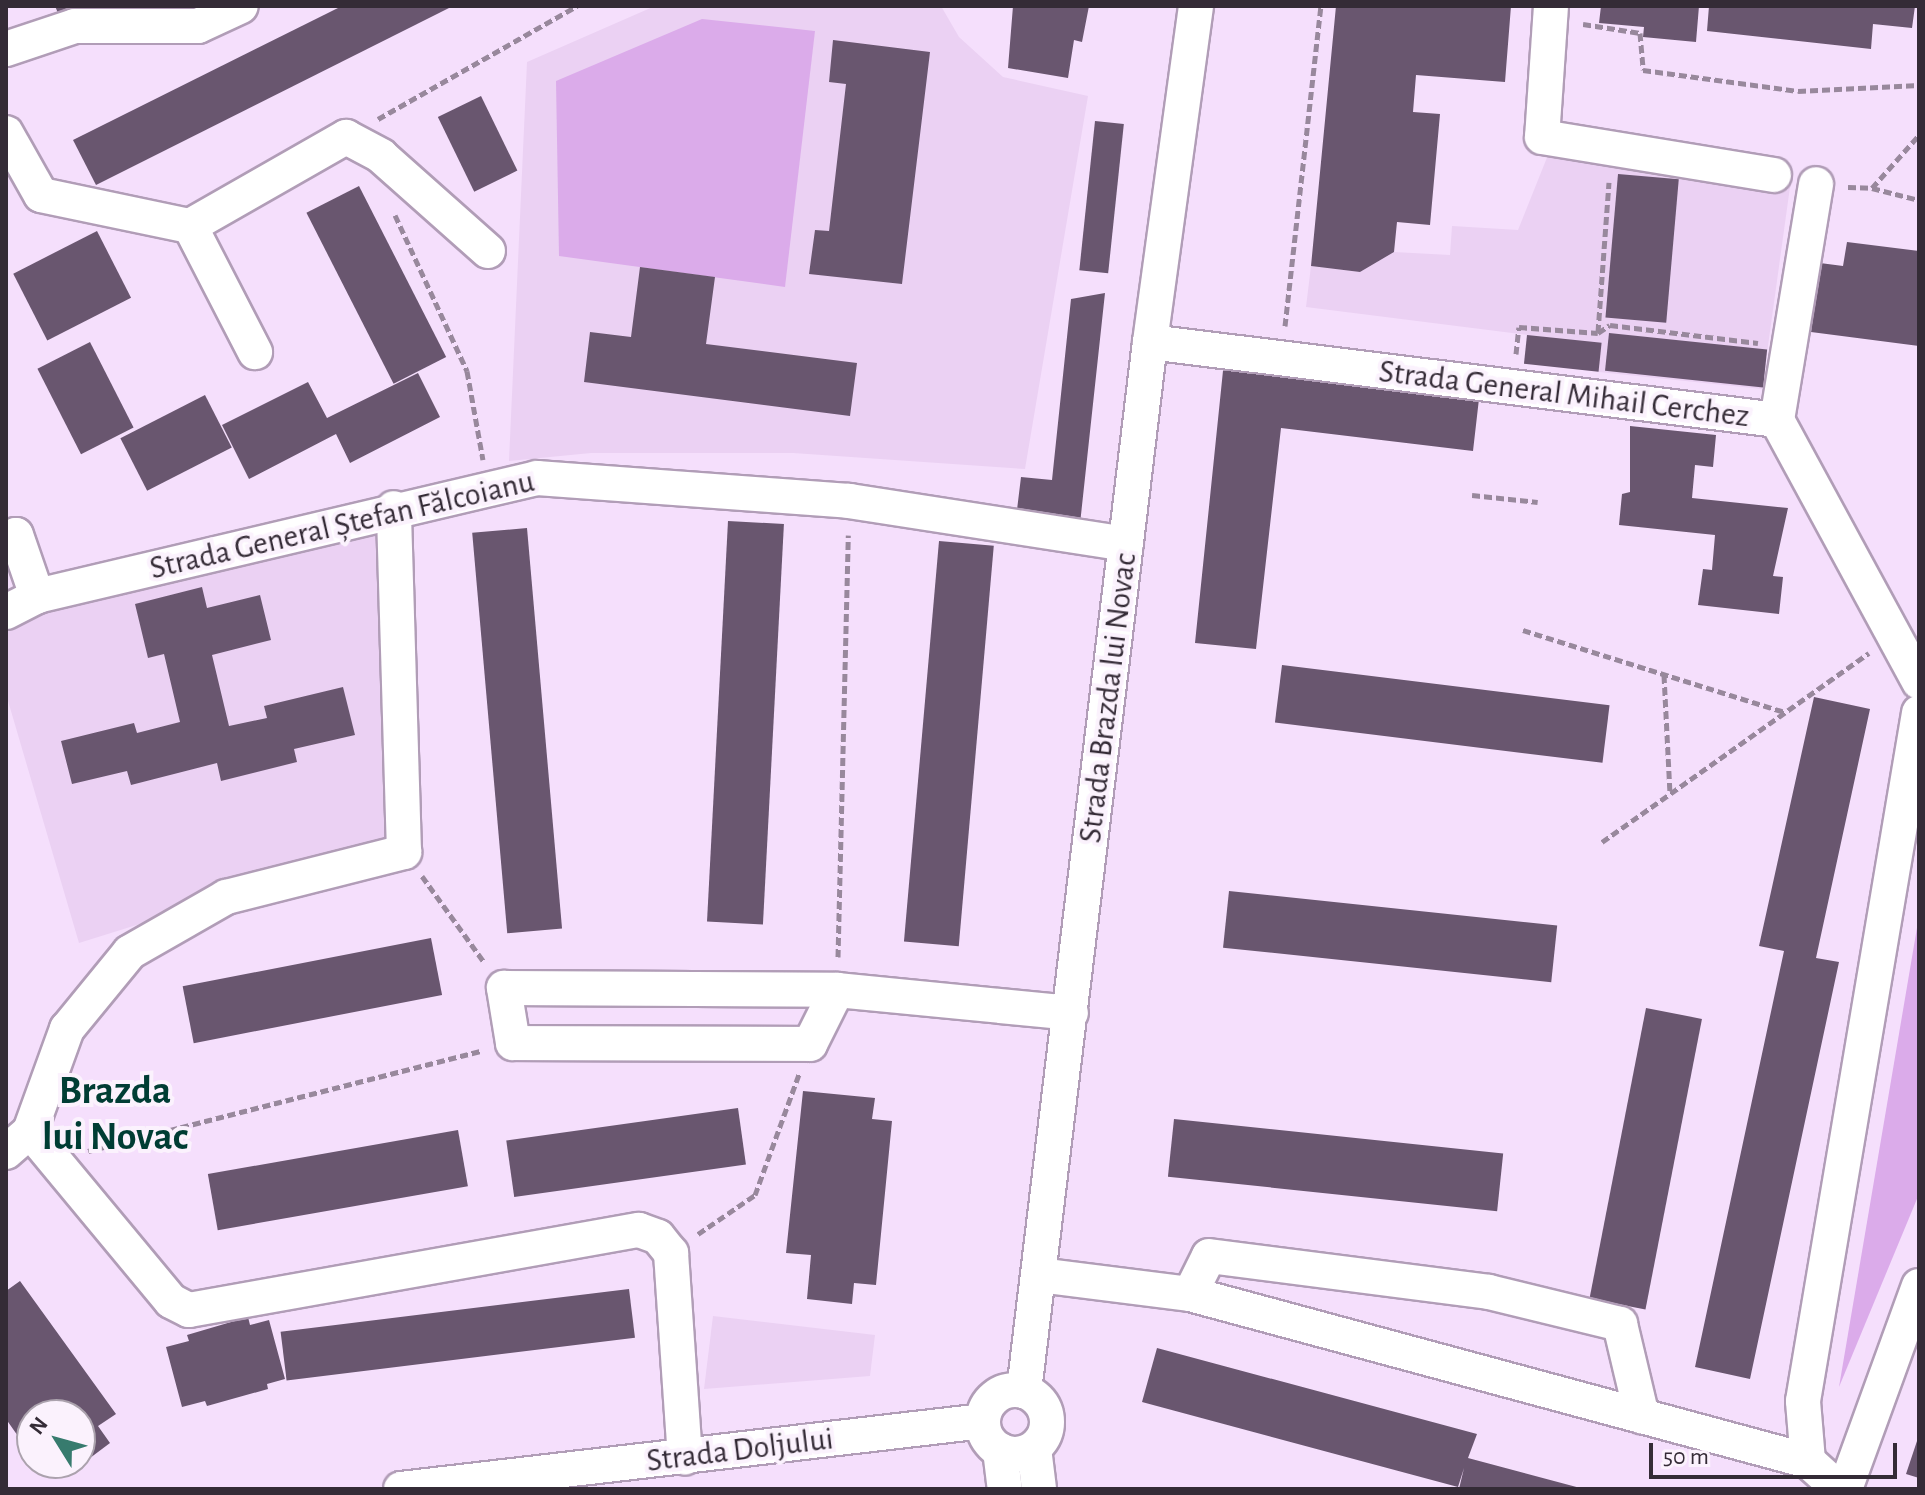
<!DOCTYPE html>
<meta charset="utf-8">
<style>
body{margin:0}
#map{position:relative;width:1925px;height:1495px;overflow:hidden;background:#f5dffc;font-family:"Alegreya Sans",sans-serif}
div>[style]{position:absolute}
.built>*{inset:0;background:#ebd1f3}
.green>*{inset:0;background:#dbabea}
.building>*{inset:0;background:#69566f;transform-origin:0 0}
.path>*{height:5px;margin-top:-2.5px;transform-origin:0;background:repeating-linear-gradient(90deg,#98889c 0 8px,transparent 0 12px)}
.roads{filter:drop-shadow(2px 0 #b19db7) drop-shadow(-2px 0 #b19db7) drop-shadow(0 2px #b19db7) drop-shadow(0 -2px #b19db7)}
.minor>*{height:34px;margin:-17px;padding:0 17px;transform-origin:17px;border-radius:17px;background:#fff}
.minor>.ring{margin:-17px;padding:0;box-sizing:content-box;background:none;border:34px solid #fff;border-radius:50%}
span{translate:-50% -50%;white-space:nowrap;text-align:center;line-height:1.15;-webkit-text-stroke:8px #fbf2fd;paint-order:stroke}
.street-label{font-size:32px;color:#342b36}
.district-label{font-size:40px;color:#003d34;font-weight:700}
.frame{position:absolute;inset:0;border:8px solid #342b36;pointer-events:none}
.north{position:absolute;left:16px;top:1399px;width:80px;height:80px;box-sizing:border-box;background:#fbf2fd;border:2px solid #aba2ad;border-radius:50%;rotate:307deg;font-size:22px;font-weight:700;line-height:32px;text-align:center;color:#342b36}
.north::after{content:'';display:block;margin:auto;width:28px;height:36px;background:#377b6e;clip-path:polygon(50% 0,100% 100%,50% 72%,0 100%)}
.scale{position:absolute;left:1649px;top:1443px;width:248px;height:36px;box-sizing:border-box;border:4px solid #342b36;border-top:0;padding-left:10px;font-size:24px;line-height:28px;white-space:nowrap;color:#342b36;-webkit-text-stroke:6px #fbf2fd;paint-order:stroke}
</style>
<div id="map">
<div class="built">
<div style="clip-path:polygon(655px 6px,941px 6px,959px 37px,1003px 77px,1088px 96px,1025px 469px,793px 453px,591px 453px,509px 461px,527px 62px)"></div>
<div style="clip-path:polygon(1548px 155px,1790px 187px,1762px 389px,1599px 372px,1527px 335px,1306px 307px,1311px 266px,1360px 272px,1394px 252px,1450px 255px,1452px 226px,1518px 230px)"></div>
<div style="clip-path:polygon(394px 508px,404px 852px,226px 897px,79px 943px,6px 694px,6px 615px)"></div>
<div style="clip-path:polygon(713px 1316px,875px 1335px,870px 1376px,704px 1389px)"></div>
</div>
<div class="green">
<div style="clip-path:polygon(702px 19px,815px 31px,785px 287px,559px 256px,556px 81px)"></div>
<div style="clip-path:polygon(1919px 916px,1919px 1194px,1839px 1387px)"></div>
</div>
<div class="building">
<div style="clip-path:polygon(55px 6px,87px 6px,60px 18px)"></div>
<div style="clip-path:polygon(342px 6px,453px 6px,96px 185px,73px 140px)"></div>
<div style="clip-path:polygon(1013px 6px,1089px 6px,1082px 42px,1074px 40px,1068px 78px,1008px 68px)"></div>
<div style="clip-path:polygon(1336px 6px,1511px 6px,1505px 82px,1416px 75px,1413px 112px,1440px 114px,1430px 225px,1397px 222px,1394px 252px,1360px 272px,1311px 266px)"></div>
<div style="clip-path:polygon(1601px 6px,1699px 6px,1696px 42px,1643px 37px,1644px 27px,1599px 23px)"></div>
<div style="clip-path:polygon(1709px 6px,1915px 6px,1912px 28px,1873px 24px,1871px 49px,1707px 31px)"></div>
<div style="clip-path:polygon(833px 40px,930px 52px,902px 284px,809px 274px,815px 230px,829px 231px,846px 84px,829px 82px)"></div>
<div style="left:481px;top:96px;width:83px;height:48px;rotate:64deg"></div>
<div style="left:1095px;top:121px;width:29px;height:150px;rotate:6deg"></div>
<div style="left:1618px;top:174px;width:61px;height:144px;rotate:5deg"></div>
<div style="left:359px;top:186px;width:192px;height:59px;rotate:63deg"></div>
<div style="left:97px;top:231px;width:75px;height:94px;rotate:63deg"></div>
<div style="clip-path:polygon(1847px 242px,1919px 251px,1919px 346px,1811px 332px,1820px 263px,1843px 266px)"></div>
<div style="clip-path:polygon(640px 267px,715px 277px,706px 344px,857px 363px,850px 416px,584px 382px,590px 332px,631px 337px)"></div>
<div style="clip-path:polygon(1105px 293px,1080px 524px,1016px 518px,1021px 477px,1052px 480px,1071px 299px)"></div>
<div style="left:1609px;top:333px;width:159px;height:38px;rotate:6deg"></div>
<div style="left:1527px;top:335px;width:75px;height:29px;rotate:6deg"></div>
<div style="left:90px;top:342px;width:96px;height:59px;rotate:63deg"></div>
<div style="clip-path:polygon(1224px 361px,1480px 390px,1473px 451px,1281px 428px,1256px 649px,1195px 643px)"></div>
<div style="clip-path:polygon(418px 373px,440px 417px,350px 463px,336px 434px,249px 479px,222px 425px,308px 382px,327px 418px)"></div>
<div style="left:205px;top:395px;width:59px;height:95px;rotate:63deg"></div>
<div style="clip-path:polygon(1630px 426px,1716px 435px,1713px 467px,1695px 465px,1692px 498px,1788px 508px,1773px 576px,1783px 577px,1779px 614px,1698px 605px,1703px 569px,1712px 570px,1715px 535px,1619px 525px,1622px 494px,1630px 492px)"></div>
<div style="left:728px;top:521px;width:56px;height:401px;rotate:3deg"></div>
<div style="left:527px;top:528px;width:402px;height:55px;rotate:85deg"></div>
<div style="left:939px;top:541px;width:55px;height:402px;rotate:5deg"></div>
<div style="clip-path:polygon(202px 587px,207px 608px,260px 595px,271px 640px,212px 655px,229px 726px,267px 718px,264px 706px,343px 687px,355px 735px,294px 749px,297px 762px,221px 781px,217px 763px,131px 785px,127px 771px,72px 784px,61px 741px,134px 723px,137px 733px,180px 722px,164px 654px,148px 658px,135px 604px)"></div>
<div style="left:1282px;top:665px;width:330px;height:58px;rotate:7deg"></div>
<div style="clip-path:polygon(1814px 697px,1870px 709px,1816px 958px,1839px 962px,1750px 1379px,1695px 1367px,1784px 951px,1759px 946px)"></div>
<div style="left:1229px;top:891px;width:330px;height:57px;rotate:6deg"></div>
<div style="left:431px;top:938px;width:58px;height:253px;rotate:79deg"></div>
<div style="left:1646px;top:1008px;width:57px;height:296px;rotate:11deg"></div>
<div style="clip-path:polygon(803px 1091px,875px 1098px,872px 1119px,892px 1121px,876px 1285px,854px 1283px,852px 1304px,807px 1299px,811px 1255px,786px 1253px)"></div>
<div style="left:738px;top:1108px;width:57px;height:234px;rotate:82deg"></div>
<div style="left:1174px;top:1119px;width:331px;height:58px;rotate:6deg"></div>
<div style="left:458px;top:1130px;width:57px;height:254px;rotate:80deg"></div>
<div style="clip-path:polygon(20px 1281px,116px 1414px,98px 1426px,110px 1443px,74px 1470px,68px 1463px,80px 1463px,80px 1415px,32px 1415px,32px 1446px,27px 1449px,6px 1419px,6px 1291px)"></div>
<div style="left:629px;top:1289px;width:49px;height:351px;rotate:83deg"></div>
<div style="clip-path:polygon(248px 1317px,250px 1325px,269px 1320px,285px 1379px,267px 1384px,268px 1389px,207px 1406px,205px 1401px,182px 1407px,166px 1347px,189px 1341px,187px 1335px)"></div>
<div style="clip-path:polygon(1157px 1348px,1477px 1434px,1468px 1458px,1584px 1489px,1459px 1489px,1464px 1468px,1458px 1487px,1142px 1402px)"></div>
<div style="clip-path:polygon(1918px 1438px,1919px 1438px,1919px 1478px,1906px 1474px)"></div>
</div>
<div class="path">
<div style="left:1583px;top:24px;width:58px;rotate:9deg"></div>
<div style="left:1640px;top:33px;width:37px;rotate:85deg"></div>
<div style="left:1643px;top:70px;width:156px;rotate:7.7deg"></div>
<div style="left:1798px;top:91px;width:121px;rotate:-2.8deg"></div>
<div style="left:378px;top:119px;width:229px;rotate:-29.6deg"></div>
<div style="left:1848px;top:187px;width:24px;rotate:2deg"></div>
<div style="left:1872px;top:188px;width:71px;rotate:-48.4deg"></div>
<div style="left:1872px;top:188px;width:49px;rotate:14.3deg"></div>
<div style="left:395px;top:215px;width:172px;rotate:65.2deg"></div>
<div style="left:467px;top:371px;width:90px;rotate:79.8deg"></div>
<div style="left:1285px;top:326px;width:322px;rotate:-83.6deg"></div>
<div style="left:1598px;top:332px;width:150px;rotate:-85.8deg"></div>
<div style="left:1516px;top:354px;width:27px;rotate:-84deg"></div>
<div style="left:1519px;top:327px;width:79px;rotate:4.3deg"></div>
<div style="left:1598px;top:333px;width:14px;rotate:-34deg"></div>
<div style="left:1610px;top:325px;width:149px;rotate:6.9deg"></div>
<div style="left:1472px;top:495px;width:66px;rotate:6.1deg"></div>
<div style="left:1523px;top:630px;width:275px;rotate:17.4deg"></div>
<div style="left:1664px;top:675px;width:118px;rotate:87.1deg"></div>
<div style="left:1602px;top:842px;width:327px;rotate:-35.3deg"></div>
<div style="left:422px;top:876px;width:106px;rotate:54.2deg"></div>
<div style="left:838px;top:957px;width:422px;rotate:-88.6deg"></div>
<div style="left:88px;top:1151px;width:406px;rotate:-14.3deg"></div>
<div style="left:698px;top:1234px;width:69px;rotate:-34.4deg"></div>
<div style="left:755px;top:1195px;width:129px;rotate:-70deg"></div>
</div>
<div class="roads">
<div class="minor">
<div style="left:1551px;top:6px;width:131px;rotate:93.9deg"></div>
<div style="left:1542px;top:137px;width:235px;rotate:9.3deg"></div>
<div style="left:6px;top:49px;width:73px;rotate:-18.4deg"></div>
<div style="left:75px;top:26px;width:123px"></div>
<div style="left:198px;top:26px;width:47px;rotate:-24.9deg"></div>
<div style="left:6px;top:133px;width:71px;rotate:60.6deg"></div>
<div style="left:41px;top:195px;width:152px;rotate:11.8deg"></div>
<div style="left:190px;top:226px;width:142px;rotate:62.7deg"></div>
<div style="left:190px;top:226px;width:180px;rotate:-29.7deg"></div>
<div style="left:346px;top:137px;width:40px;rotate:28deg"></div>
<div style="left:381px;top:156px;width:143px;rotate:41.6deg"></div>
<div style="left:1150px;top:342px;width:632px;rotate:7.09deg"></div>
<div style="left:1777px;top:420px;width:298px;rotate:61.5deg"></div>
<div style="left:1777px;top:420px;width:239px;rotate:-80.6deg"></div>
<div style="left:6px;top:540px;width:11px;rotate:-27deg"></div>
<div style="left:16px;top:535px;width:65px;rotate:71deg"></div>
<div style="left:6px;top:612px;width:35px;rotate:-27deg"></div>
<div style="left:37px;top:596px;width:514px;rotate:-13.28deg"></div>
<div style="left:537px;top:478px;width:313px;rotate:4.2deg"></div>
<div style="left:849px;top:501px;width:280px;rotate:8.8deg"></div>
<div style="left:837px;top:990px;width:60px;rotate:116.6deg"></div>
<div style="left:810px;top:1044px;width:297px;rotate:-179.8deg"></div>
<div style="left:513px;top:1043px;width:56px;rotate:-99.3deg"></div>
<div style="left:504px;top:988px;width:333px;rotate:0.3deg"></div>
<div style="left:837px;top:990px;width:235px;rotate:5.6deg"></div>
<div style="left:30px;top:1131px;width:221px;rotate:50.3deg"></div>
<div style="left:171px;top:1301px;width:20px;rotate:27deg"></div>
<div style="left:189px;top:1310px;width:457px;rotate:-10.1deg"></div>
<div style="left:639px;top:1230px;width:20px;rotate:20deg"></div>
<div style="left:658px;top:1237px;width:21px;rotate:51deg"></div>
<div style="left:671px;top:1253px;width:205px;rotate:86.1deg"></div>
<div style="left:6px;top:1152px;width:32px;rotate:-41deg"></div>
<div style="left:30px;top:1131px;width:109px;rotate:-70.1deg"></div>
<div style="left:67px;top:1029px;width:99px;rotate:-50.7deg"></div>
<div style="left:130px;top:952px;width:111px;rotate:-29.8deg"></div>
<div style="left:226px;top:897px;width:184px;rotate:-14.2deg"></div>
<div style="left:404px;top:852px;width:344px;rotate:-91.7deg"></div>
<div style="left:1039px;top:1275px;width:152px;rotate:7.2deg"></div>
<div style="left:1190px;top:1294px;width:640px;rotate:15.12deg"></div>
<div style="left:1190px;top:1294px;width:42px;rotate:-63.4deg"></div>
<div style="left:1209px;top:1256px;width:282px;rotate:7.3deg"></div>
<div style="left:1489px;top:1292px;width:135px;rotate:13.7deg"></div>
<div style="left:1620px;top:1324px;width:95px;rotate:76.6deg"></div>
<div class="ring" style="left:983px;top:1390px;width:30px;height:30px"></div>
<div style="left:1024px;top:1391px;width:1057px;rotate:-83.15deg"></div>
<div style="left:1150px;top:342px;width:339px;rotate:-82.2deg"></div>
<div style="left:1034px;top:1448px;width:41px;rotate:83deg"></div>
<div style="left:1000px;top:1450px;width:39px;rotate:83deg"></div>
<div style="left:401px;top:1489px;width:586px;rotate:-6.66deg"></div>
<div style="left:1839px;top:1489px;width:42px;rotate:-137.9deg"></div>
<div style="left:1808px;top:1461px;width:60px;rotate:-94.8deg"></div>
<div style="left:1803px;top:1401px;width:698px;rotate:-80.43deg"></div>
<div style="left:1845px;top:1489px;width:216px;rotate:-70deg"></div>
</div>
</div>
<div class="street-label">
<span style="left:1564px;top:394px;rotate:7deg">Strada General Mihail Cerchez</span>
<span style="left:342px;top:525px;rotate:-13deg">Strada General Ștefan Fălcoianu</span>
<span style="left:1108px;top:698px;rotate:-83deg">Strada Brazda lui Novac</span>
<span style="left:740px;top:1450px;rotate:-7deg">Strada Doljului</span>
</div>
<div class="district-label">
<span style="left:115px;top:1114px">Brazda<br>lui Novac</span>
</div>
<div class="frame"></div>
<div class="north">N</div>
<div class="scale">50 m</div>
</div>
